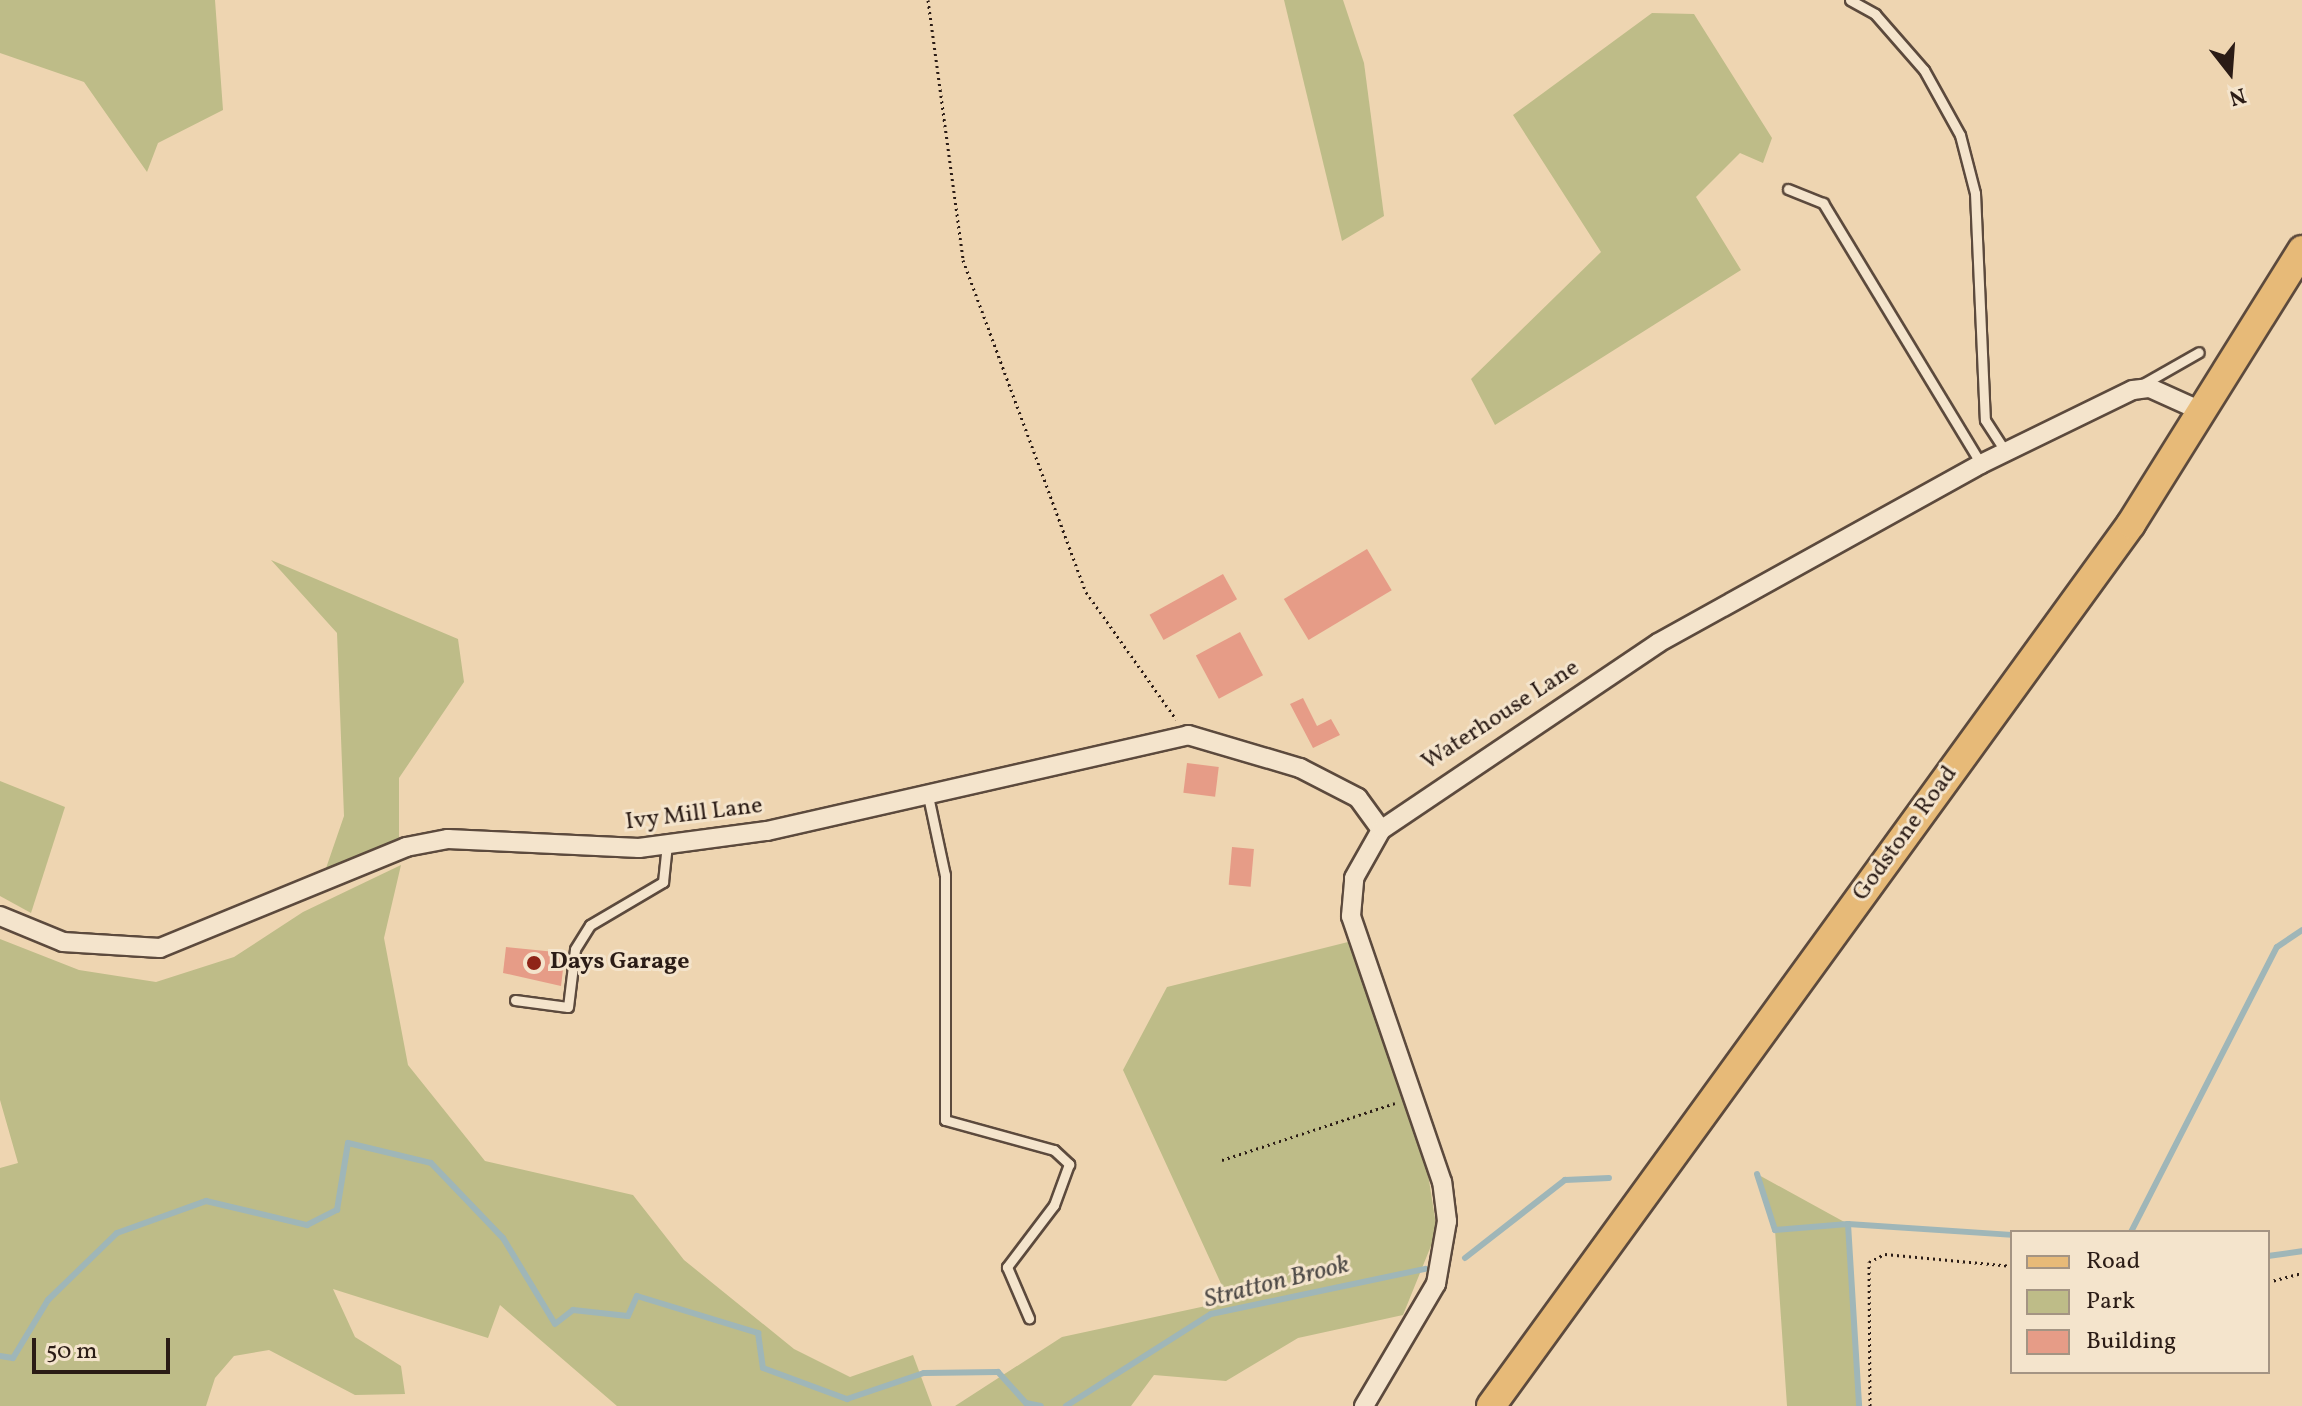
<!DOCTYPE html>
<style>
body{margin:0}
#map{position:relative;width:2302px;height:1406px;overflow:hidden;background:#eed5b1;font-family:Vollkorn,serif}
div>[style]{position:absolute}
.green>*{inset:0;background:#bebc88}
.stream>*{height:6px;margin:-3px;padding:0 3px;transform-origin:3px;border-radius:3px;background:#9fb6b8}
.building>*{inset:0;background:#e69c87;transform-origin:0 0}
.path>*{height:3px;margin-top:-1.5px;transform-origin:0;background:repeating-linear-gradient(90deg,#2b1c16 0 2px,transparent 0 6px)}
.roads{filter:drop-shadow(2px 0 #5c4a3d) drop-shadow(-2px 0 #5c4a3d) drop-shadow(0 2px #5c4a3d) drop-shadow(0 -2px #5c4a3d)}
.lane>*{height:9px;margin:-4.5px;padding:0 4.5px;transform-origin:4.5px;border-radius:4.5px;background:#f4e4cc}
.street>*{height:18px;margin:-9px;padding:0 9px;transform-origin:9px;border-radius:9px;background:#f4e4cc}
.primary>*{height:28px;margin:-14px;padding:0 14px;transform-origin:14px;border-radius:14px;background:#e7ba78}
.dots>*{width:22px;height:22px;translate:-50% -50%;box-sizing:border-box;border:4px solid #f4e4cc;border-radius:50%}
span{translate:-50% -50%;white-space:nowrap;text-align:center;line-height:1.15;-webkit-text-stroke:6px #f4e4cc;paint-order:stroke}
.street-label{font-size:24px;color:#2b1c16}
.poi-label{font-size:24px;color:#2b1c16;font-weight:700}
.left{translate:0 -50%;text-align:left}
.water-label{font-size:26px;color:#4e4a47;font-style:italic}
.legend{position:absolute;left:2010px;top:1230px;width:260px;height:144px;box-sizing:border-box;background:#f4e4cc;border:2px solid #a49483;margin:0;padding:10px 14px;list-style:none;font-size:24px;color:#2b1c16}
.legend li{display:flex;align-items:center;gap:16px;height:40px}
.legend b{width:40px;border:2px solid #a49483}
.north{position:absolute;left:2190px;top:32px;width:80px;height:80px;-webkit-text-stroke:6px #f4e4cc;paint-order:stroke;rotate:163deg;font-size:22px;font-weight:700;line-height:32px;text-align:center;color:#2b1c16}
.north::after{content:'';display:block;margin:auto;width:28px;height:36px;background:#2b1c16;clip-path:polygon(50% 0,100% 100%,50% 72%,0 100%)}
.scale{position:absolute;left:32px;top:1338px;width:138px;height:36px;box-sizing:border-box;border:4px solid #2b1c16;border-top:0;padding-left:10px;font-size:24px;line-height:28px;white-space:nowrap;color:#2b1c16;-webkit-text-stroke:6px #f4e4cc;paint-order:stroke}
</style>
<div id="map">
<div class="green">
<div style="clip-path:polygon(0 0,215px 0,223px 110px,158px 143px,147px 172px,84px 82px,0 53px)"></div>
<div style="clip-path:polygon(1284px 0,1343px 0,1364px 63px,1384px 216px,1342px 241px)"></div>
<div style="clip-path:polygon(1652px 13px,1694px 14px,1772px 138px,1763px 163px,1740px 153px,1696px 197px,1741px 270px,1495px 425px,1471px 379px,1601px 252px,1513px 115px)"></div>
<div style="clip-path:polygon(271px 560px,458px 639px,464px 682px,399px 778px,399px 843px,324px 874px,344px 816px,337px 633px)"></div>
<div style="clip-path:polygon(0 781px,65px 807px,31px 913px,0 896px)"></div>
<div style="clip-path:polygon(401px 865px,384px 938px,408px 1065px,485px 1161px,633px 1195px,684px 1260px,794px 1349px,850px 1377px,913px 1355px,932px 1406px,617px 1406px,500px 1305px,488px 1338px,333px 1289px,355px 1337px,401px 1366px,405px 1394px,355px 1395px,269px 1350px,234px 1356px,215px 1378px,206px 1406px,0 1406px,0 1168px,18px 1163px,0 1100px,0 939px,79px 970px,156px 982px,234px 957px,303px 912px)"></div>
<div style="clip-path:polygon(1348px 942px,1425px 1155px,1437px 1231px,1403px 1315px,1298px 1338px,1226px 1381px,1154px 1375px,1131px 1406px,955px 1406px,1062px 1337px,1229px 1301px,1123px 1070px,1167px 987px)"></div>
<div style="clip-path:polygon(1757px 1174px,1848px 1224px,1859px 1406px,1787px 1406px,1775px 1230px)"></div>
</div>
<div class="stream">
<div style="left:1757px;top:1174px;width:59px;rotate:72.2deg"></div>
<div style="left:1775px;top:1230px;width:73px;rotate:-4.7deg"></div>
<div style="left:1848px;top:1224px;width:164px;rotate:3.8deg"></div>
<div style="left:1848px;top:1224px;width:182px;rotate:86.5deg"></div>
<div style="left:2131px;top:1232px;width:320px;rotate:-62.9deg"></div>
<div style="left:2277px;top:947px;width:30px;rotate:-34deg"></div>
<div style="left:2268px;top:1256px;width:34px;rotate:-8deg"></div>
<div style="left:1465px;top:1258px;width:127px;rotate:-38deg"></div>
<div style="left:1565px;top:1180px;width:44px;rotate:-2.6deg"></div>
<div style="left:0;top:1356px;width:13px;rotate:9deg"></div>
<div style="left:13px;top:1358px;width:68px;rotate:-58.9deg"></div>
<div style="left:48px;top:1300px;width:96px;rotate:-44.2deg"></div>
<div style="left:117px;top:1233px;width:95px;rotate:-19.8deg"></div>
<div style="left:206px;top:1201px;width:104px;rotate:13.4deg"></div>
<div style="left:307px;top:1225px;width:34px;rotate:-27deg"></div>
<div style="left:337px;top:1210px;width:68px;rotate:-80.7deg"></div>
<div style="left:348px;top:1143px;width:85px;rotate:13.5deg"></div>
<div style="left:431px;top:1163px;width:104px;rotate:46.2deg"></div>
<div style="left:503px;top:1238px;width:100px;rotate:58.8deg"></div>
<div style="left:555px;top:1324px;width:23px;rotate:-38deg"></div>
<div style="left:573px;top:1310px;width:55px;rotate:6.2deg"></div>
<div style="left:628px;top:1316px;width:22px;rotate:-66deg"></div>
<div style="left:637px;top:1296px;width:127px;rotate:17deg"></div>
<div style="left:758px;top:1333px;width:35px;rotate:82deg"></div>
<div style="left:763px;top:1368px;width:90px;rotate:20.3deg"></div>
<div style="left:847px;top:1399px;width:81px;rotate:-18.7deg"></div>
<div style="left:924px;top:1373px;width:74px;rotate:-0.8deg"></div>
<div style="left:998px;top:1372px;width:42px;rotate:47.9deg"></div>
<div style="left:1026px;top:1403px;width:15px;rotate:11deg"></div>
<div style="left:1066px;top:1406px;width:172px;rotate:-32.4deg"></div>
<div style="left:1211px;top:1314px;width:219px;rotate:-11.9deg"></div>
</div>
<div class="building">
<div style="left:1367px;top:549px;width:48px;height:97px;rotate:59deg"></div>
<div style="left:1223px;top:574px;width:29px;height:84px;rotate:61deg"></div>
<div style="left:1240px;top:632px;width:49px;height:50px;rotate:62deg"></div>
<div style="clip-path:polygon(1303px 698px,1317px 726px,1331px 719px,1340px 735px,1313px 748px,1290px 704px)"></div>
<div style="left:1187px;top:763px;width:32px;height:30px;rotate:7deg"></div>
<div style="left:1232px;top:847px;width:22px;height:38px;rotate:5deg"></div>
<div style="clip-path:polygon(506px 947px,565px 953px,561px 986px,503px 973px)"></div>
</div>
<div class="path">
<div style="left:928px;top:0;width:262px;rotate:82.3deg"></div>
<div style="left:963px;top:260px;width:354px;rotate:69.7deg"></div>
<div style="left:1086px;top:592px;width:156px;rotate:54.7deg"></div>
<div style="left:1222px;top:1160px;width:182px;rotate:-18.2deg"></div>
<div style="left:2268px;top:1282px;width:35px;rotate:-15deg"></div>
<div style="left:1870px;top:1406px;width:144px;rotate:-90.4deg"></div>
<div style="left:1869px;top:1262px;width:18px;rotate:-27deg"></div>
<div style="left:1885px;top:1254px;width:128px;rotate:5.4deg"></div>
</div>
<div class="roads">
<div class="lane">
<div style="left:1850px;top:0;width:29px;rotate:29deg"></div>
<div style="left:1875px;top:14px;width:74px;rotate:48.8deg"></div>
<div style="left:1924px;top:70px;width:74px;rotate:61deg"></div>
<div style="left:1960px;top:135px;width:60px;rotate:75.5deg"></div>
<div style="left:1975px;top:193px;width:227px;rotate:87.5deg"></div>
<div style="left:1985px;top:420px;width:38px;rotate:57deg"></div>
<div style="left:1788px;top:189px;width:38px;rotate:22deg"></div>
<div style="left:1823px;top:203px;width:305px;rotate:58.8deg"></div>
<div style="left:2143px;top:384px;width:64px;rotate:-29.7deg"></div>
<div style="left:928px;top:796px;width:81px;rotate:77.9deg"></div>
<div style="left:945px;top:875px;width:245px;rotate:90deg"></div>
<div style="left:945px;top:1120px;width:113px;rotate:15.4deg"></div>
<div style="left:1054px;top:1150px;width:21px;rotate:43deg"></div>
<div style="left:1069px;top:1164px;width:44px;rotate:110.1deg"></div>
<div style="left:1054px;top:1205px;width:78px;rotate:127.2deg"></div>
<div style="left:1007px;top:1267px;width:56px;rotate:66.7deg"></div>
<div style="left:515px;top:1000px;width:53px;rotate:7.5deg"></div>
<div style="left:568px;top:1007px;width:58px;rotate:-83.1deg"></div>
<div style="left:575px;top:949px;width:28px;rotate:-58deg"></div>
<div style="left:590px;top:925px;width:85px;rotate:-30.5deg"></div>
<div style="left:663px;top:882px;width:38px;rotate:-84deg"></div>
</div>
<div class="street">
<div style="left:0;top:916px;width:68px;rotate:22.4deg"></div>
<div style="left:63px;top:942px;width:97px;rotate:3.5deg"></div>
<div style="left:160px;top:948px;width:266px;rotate:-22.3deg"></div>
<div style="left:406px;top:847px;width:43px;rotate:-10.8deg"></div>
<div style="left:448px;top:839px;width:191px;rotate:2.7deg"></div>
<div style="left:639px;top:848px;width:129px;rotate:-7.6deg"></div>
<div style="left:767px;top:831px;width:432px;rotate:-12.8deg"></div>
<div style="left:1188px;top:735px;width:117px;rotate:16.4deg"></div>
<div style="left:1300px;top:768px;width:65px;rotate:27.3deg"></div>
<div style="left:1358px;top:798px;width:39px;rotate:54deg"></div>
<div style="left:1364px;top:1406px;width:142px;rotate:-59.5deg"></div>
<div style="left:1436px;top:1284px;width:64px;rotate:-80.1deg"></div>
<div style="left:1447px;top:1221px;width:39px;rotate:-97deg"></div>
<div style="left:1442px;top:1182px;width:281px;rotate:-108.9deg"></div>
<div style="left:1351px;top:916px;width:38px;rotate:-85deg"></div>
<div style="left:1354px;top:878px;width:55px;rotate:-60.6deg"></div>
<div style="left:1381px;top:830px;width:334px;rotate:-34deg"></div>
<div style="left:1658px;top:643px;width:369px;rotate:-29deg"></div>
<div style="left:1981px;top:464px;width:169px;rotate:-26deg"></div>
<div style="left:2133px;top:390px;width:17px;rotate:-7deg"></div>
<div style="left:2150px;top:388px;width:56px;rotate:24.3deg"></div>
</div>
<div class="primary">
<div style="left:1491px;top:1406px;width:1090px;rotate:-54.03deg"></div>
<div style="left:2131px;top:524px;width:323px;rotate:-58deg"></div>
</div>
</div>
<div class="dots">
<div style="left:534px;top:963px;background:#8f2418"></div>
</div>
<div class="street-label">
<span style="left:1501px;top:716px;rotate:-33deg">Waterhouse Lane</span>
<span style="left:694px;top:815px;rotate:-7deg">Ivy Mill Lane</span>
<span style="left:1906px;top:834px;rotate:-54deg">Godstone Road</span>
</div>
<div class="poi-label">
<span class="left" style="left:550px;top:963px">Days Garage</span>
</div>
<div class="water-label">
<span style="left:1277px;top:1283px;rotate:-14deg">Stratton Brook</span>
</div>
<ul class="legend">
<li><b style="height:10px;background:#e7ba78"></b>Road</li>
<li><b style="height:22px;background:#bebc88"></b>Park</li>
<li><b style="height:22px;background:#e69c87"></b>Building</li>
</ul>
<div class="north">N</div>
<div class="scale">50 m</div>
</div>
